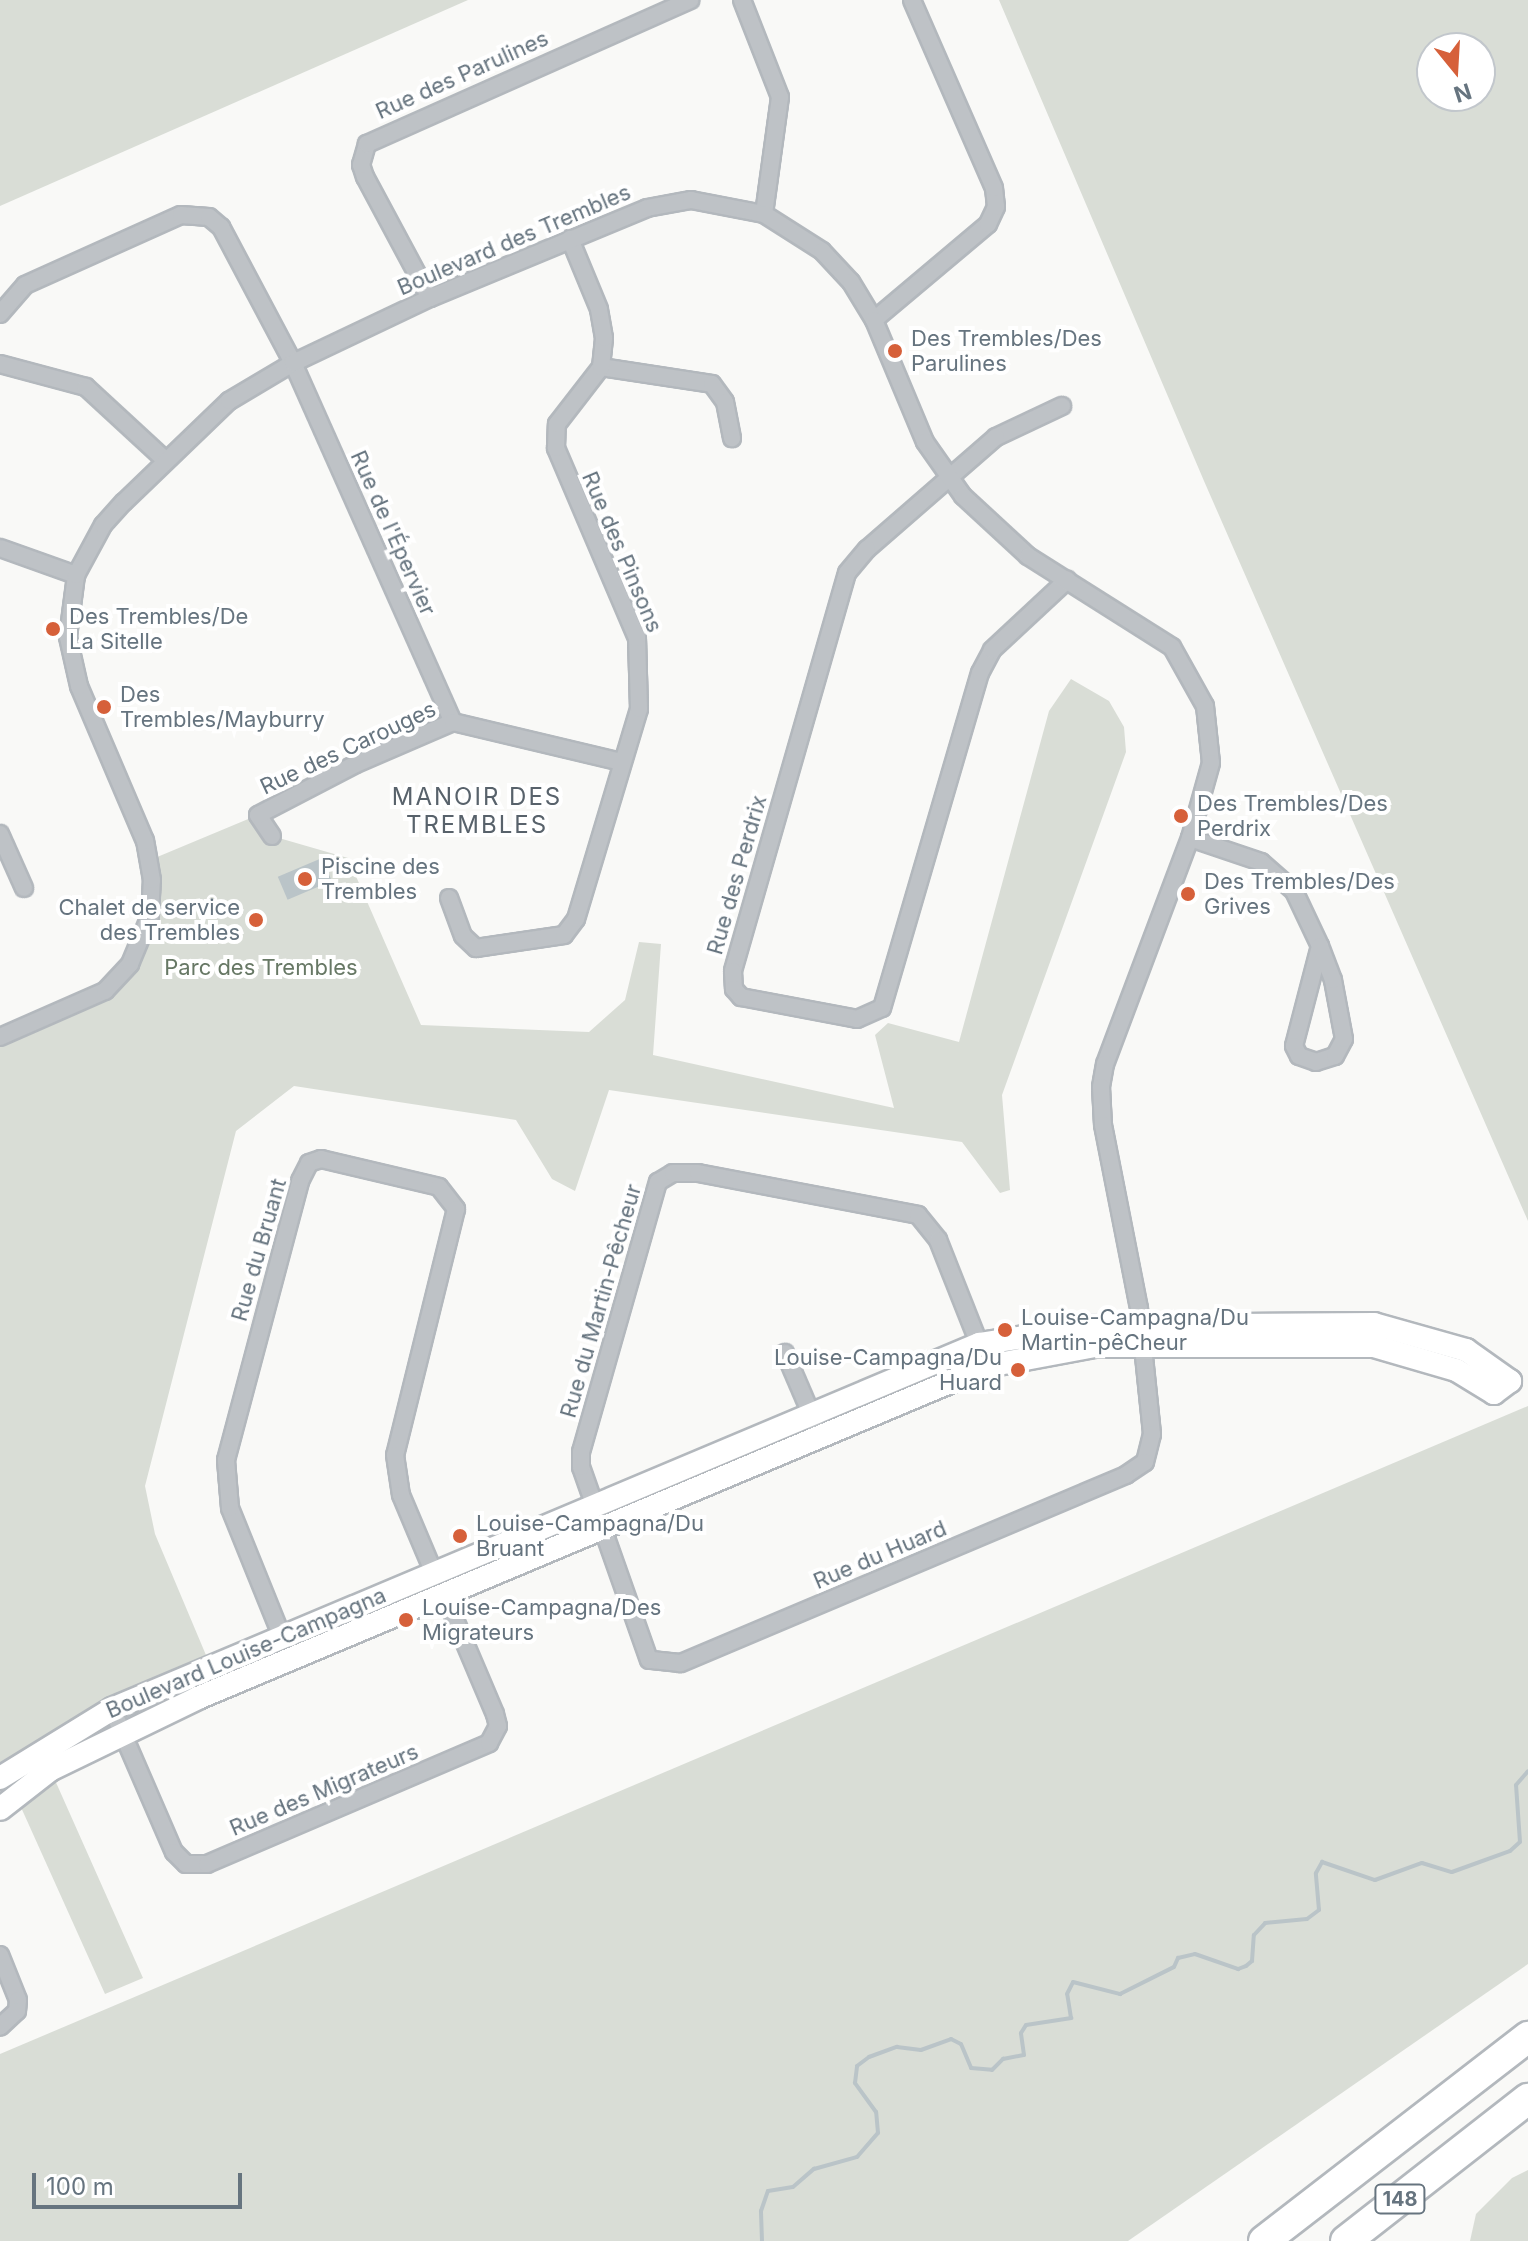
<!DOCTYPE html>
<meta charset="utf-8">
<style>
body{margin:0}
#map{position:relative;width:1528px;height:2241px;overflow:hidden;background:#f9f9f7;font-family:Inter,sans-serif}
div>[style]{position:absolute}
.green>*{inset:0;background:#d9ddd6}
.water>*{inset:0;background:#bac4c8;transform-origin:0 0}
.stream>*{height:4px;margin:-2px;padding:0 2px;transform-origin:2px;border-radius:2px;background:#bac4c8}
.roads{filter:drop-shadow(2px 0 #b3b8bd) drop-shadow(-2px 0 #b3b8bd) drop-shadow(0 2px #b3b8bd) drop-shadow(0 -2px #b3b8bd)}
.street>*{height:16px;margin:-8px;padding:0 8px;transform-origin:8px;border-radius:8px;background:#bec2c6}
.secondary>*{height:22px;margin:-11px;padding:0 11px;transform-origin:11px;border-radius:11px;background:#fff}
.highway>*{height:30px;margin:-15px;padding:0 15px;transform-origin:15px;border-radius:15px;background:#fff}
.dots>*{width:22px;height:22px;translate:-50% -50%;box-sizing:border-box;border:4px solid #fff;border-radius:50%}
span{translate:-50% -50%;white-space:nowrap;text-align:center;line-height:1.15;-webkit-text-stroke:8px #fff;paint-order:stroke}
.shield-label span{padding:2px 6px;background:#fff;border:2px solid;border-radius:6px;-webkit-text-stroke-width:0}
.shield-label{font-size:20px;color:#66747f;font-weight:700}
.street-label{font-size:22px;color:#66747f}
.poi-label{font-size:22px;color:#66747f}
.left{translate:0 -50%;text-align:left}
.right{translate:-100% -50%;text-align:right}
.park-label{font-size:22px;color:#677865}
.neighbourhood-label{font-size:24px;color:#58626b;letter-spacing:2px}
.north{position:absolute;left:1416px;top:32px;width:80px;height:80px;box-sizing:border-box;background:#fff;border:2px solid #c2c7cc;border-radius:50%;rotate:162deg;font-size:22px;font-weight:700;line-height:32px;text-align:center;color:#66747f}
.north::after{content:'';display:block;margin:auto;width:28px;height:36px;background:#d6603a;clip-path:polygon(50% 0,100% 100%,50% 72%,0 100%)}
.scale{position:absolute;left:32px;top:2173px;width:210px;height:36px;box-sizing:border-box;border:4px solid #66747f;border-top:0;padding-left:10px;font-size:24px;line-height:28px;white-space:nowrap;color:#66747f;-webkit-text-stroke:6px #fff;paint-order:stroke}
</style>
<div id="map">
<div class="green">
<div style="clip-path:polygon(0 0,468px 0,0 206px)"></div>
<div style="clip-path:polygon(evenodd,999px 0,1528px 0,1528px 1221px,1204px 481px,999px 0,1432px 48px,1480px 48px,1480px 96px,1432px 96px,1432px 48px)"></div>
<div style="clip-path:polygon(1071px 679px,1109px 701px,1124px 727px,1126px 752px,1002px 1095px,1010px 1190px,1000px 1193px,962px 1142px,609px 1090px,575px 1191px,552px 1179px,516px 1120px,294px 1086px,236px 1131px,145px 1486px,155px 1534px,211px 1667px,42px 1751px,143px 1978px,105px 1994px,15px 1794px,0 1776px,0 1037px,91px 999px,138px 947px,150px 860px,258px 815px,272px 836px,348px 858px,421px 1025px,589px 1032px,625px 1000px,639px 942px,661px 944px,653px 1055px,894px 1108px,875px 1035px,888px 1023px,959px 1042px,1049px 711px)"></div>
<div style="clip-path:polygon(1528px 1406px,1528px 1964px,1128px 2241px,0 2241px,0 2054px)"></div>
<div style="clip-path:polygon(1528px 2170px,1528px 2241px,1470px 2241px,1476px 2214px,1512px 2178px)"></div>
</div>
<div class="water">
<div style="left:322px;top:858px;width:25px;height:48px;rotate:67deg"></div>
</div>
<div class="stream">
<div style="left:762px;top:2241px;width:30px;rotate:-92deg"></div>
<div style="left:761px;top:2211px;width:21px;rotate:-71deg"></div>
<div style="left:768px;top:2191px;width:25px;rotate:-9deg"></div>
<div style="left:793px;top:2187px;width:28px;rotate:-41deg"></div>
<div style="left:814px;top:2169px;width:45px;rotate:-15.6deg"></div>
<div style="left:857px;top:2157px;width:32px;rotate:-49deg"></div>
<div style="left:878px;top:2133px;width:21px;rotate:-95deg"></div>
<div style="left:876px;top:2112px;width:36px;rotate:-126deg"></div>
<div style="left:855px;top:2083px;width:17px;rotate:-83deg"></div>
<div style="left:857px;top:2066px;width:15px;rotate:-37deg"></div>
<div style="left:869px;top:2057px;width:30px;rotate:-20deg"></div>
<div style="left:897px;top:2047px;width:24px;rotate:7deg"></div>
<div style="left:921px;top:2050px;width:32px;rotate:-20deg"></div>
<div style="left:951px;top:2039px;width:11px;rotate:27deg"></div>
<div style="left:961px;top:2044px;width:26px;rotate:67deg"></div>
<div style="left:971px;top:2068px;width:21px;rotate:5deg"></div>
<div style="left:992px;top:2070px;width:16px;rotate:-45deg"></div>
<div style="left:1003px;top:2059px;width:21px;rotate:-11deg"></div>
<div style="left:1024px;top:2055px;width:22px;rotate:-98deg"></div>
<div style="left:1021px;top:2033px;width:9px;rotate:-58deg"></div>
<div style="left:1026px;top:2025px;width:46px;rotate:-8.8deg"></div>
<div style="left:1071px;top:2018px;width:24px;rotate:-99deg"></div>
<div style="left:1067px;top:1994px;width:13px;rotate:-63deg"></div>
<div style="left:1073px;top:1982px;width:49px;rotate:14.3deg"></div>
<div style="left:1120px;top:1994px;width:60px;rotate:-26.6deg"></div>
<div style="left:1174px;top:1967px;width:10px;rotate:-66deg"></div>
<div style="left:1178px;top:1958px;width:17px;rotate:-13deg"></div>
<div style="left:1195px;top:1954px;width:46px;rotate:19.2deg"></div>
<div style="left:1238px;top:1969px;width:9px;rotate:-21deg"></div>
<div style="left:1246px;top:1966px;width:8px;rotate:-40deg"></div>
<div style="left:1252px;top:1961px;width:26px;rotate:-86deg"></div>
<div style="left:1254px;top:1935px;width:16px;rotate:-47deg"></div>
<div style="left:1265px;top:1923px;width:42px;rotate:-5.4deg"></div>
<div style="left:1307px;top:1919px;width:15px;rotate:-37deg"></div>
<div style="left:1319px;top:1910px;width:37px;rotate:-95deg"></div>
<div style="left:1316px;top:1873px;width:13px;rotate:-61deg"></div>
<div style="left:1322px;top:1862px;width:56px;rotate:18.8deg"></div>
<div style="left:1375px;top:1880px;width:50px;rotate:-19.9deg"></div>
<div style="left:1422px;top:1863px;width:31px;rotate:17deg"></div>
<div style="left:1452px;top:1872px;width:62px;rotate:-19.9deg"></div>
<div style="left:1510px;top:1851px;width:13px;rotate:-42deg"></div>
<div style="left:1520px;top:1842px;width:57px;rotate:-94deg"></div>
<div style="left:1516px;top:1785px;width:18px;rotate:-49deg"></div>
</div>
<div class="roads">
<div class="street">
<div style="left:742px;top:0;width:104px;rotate:68.6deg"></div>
<div style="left:780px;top:97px;width:118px;rotate:97.8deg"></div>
<div style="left:430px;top:298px;width:137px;rotate:-118.2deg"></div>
<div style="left:365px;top:177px;width:13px;rotate:-108deg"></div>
<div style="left:361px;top:165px;width:22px;rotate:-74deg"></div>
<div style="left:367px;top:144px;width:354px;rotate:-24deg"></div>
<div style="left:0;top:314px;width:38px;rotate:-49deg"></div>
<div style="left:25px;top:285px;width:171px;rotate:-24.2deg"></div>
<div style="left:181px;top:215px;width:28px;rotate:4deg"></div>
<div style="left:209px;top:217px;width:16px;rotate:40deg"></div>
<div style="left:221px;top:227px;width:154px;rotate:62.1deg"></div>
<div style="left:293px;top:363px;width:393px;rotate:66deg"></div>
<div style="left:874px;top:320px;width:149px;rotate:-40.1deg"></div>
<div style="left:988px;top:224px;width:19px;rotate:-65deg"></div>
<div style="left:996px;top:207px;width:19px;rotate:-96deg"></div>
<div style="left:994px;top:188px;width:205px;rotate:-113.6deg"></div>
<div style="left:0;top:364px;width:89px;rotate:15deg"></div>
<div style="left:86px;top:387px;width:108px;rotate:42.7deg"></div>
<div style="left:601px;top:367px;width:112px;rotate:8.7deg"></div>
<div style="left:712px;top:384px;width:22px;rotate:54deg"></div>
<div style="left:725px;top:402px;width:37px;rotate:79deg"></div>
<div style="left:1062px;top:406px;width:73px;rotate:154.8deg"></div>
<div style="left:996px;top:437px;width:171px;rotate:139deg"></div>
<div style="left:867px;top:549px;width:31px;rotate:130deg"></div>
<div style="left:847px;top:573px;width:414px;rotate:106deg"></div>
<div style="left:733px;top:971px;width:18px;rotate:87deg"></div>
<div style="left:734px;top:989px;width:11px;rotate:49deg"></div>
<div style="left:741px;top:997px;width:118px;rotate:10.7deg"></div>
<div style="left:857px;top:1019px;width:27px;rotate:-24deg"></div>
<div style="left:882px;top:1008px;width:349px;rotate:-73.7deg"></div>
<div style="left:980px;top:673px;width:26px;rotate:-62deg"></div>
<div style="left:992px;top:650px;width:103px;rotate:-43deg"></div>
<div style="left:0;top:548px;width:81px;rotate:19.6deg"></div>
<div style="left:0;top:834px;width:59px;rotate:66deg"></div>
<div style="left:272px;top:836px;width:25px;rotate:-124deg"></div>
<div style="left:258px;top:815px;width:110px;rotate:-27.5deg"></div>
<div style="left:356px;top:764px;width:106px;rotate:-23.4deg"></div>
<div style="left:453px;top:722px;width:173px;rotate:13.4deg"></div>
<div style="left:1190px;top:838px;width:75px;rotate:18.7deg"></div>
<div style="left:1261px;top:862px;width:44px;rotate:41.3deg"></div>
<div style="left:1294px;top:891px;width:61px;rotate:64.7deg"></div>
<div style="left:1320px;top:946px;width:103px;rotate:104.6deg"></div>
<div style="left:1294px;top:1046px;width:11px;rotate:63deg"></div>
<div style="left:1299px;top:1056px;width:18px;rotate:19deg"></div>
<div style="left:1316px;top:1062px;width:20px;rotate:-18deg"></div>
<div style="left:1335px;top:1056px;width:19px;rotate:-62deg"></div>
<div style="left:1344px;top:1039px;width:60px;rotate:-100.6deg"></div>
<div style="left:1333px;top:980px;width:36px;rotate:-111deg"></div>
<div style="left:449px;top:898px;width:40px;rotate:69.8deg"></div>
<div style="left:463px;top:936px;width:18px;rotate:43deg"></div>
<div style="left:476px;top:948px;width:89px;rotate:-8.4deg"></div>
<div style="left:564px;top:935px;width:20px;rotate:-53deg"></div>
<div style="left:576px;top:919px;width:219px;rotate:-73.3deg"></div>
<div style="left:639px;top:709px;width:71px;rotate:-91.6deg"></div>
<div style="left:637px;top:638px;width:207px;rotate:-113.1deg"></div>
<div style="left:556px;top:448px;width:24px;rotate:-88deg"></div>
<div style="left:557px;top:424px;width:72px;rotate:-52.3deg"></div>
<div style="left:601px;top:367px;width:29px;rotate:-84deg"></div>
<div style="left:604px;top:338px;width:29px;rotate:-100deg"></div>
<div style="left:599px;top:309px;width:76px;rotate:-112.5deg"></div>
<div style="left:0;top:1037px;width:115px;rotate:-23.7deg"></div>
<div style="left:105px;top:991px;width:37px;rotate:-47deg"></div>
<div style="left:130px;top:964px;width:52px;rotate:-67.4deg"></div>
<div style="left:150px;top:916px;width:36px;rotate:-87deg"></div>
<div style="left:152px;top:880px;width:40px;rotate:-100deg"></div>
<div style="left:145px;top:841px;width:168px;rotate:-113.1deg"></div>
<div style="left:79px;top:686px;width:50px;rotate:-102.7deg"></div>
<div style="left:68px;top:637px;width:63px;rotate:-82.6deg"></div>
<div style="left:76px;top:575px;width:57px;rotate:-61.6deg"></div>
<div style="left:103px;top:525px;width:31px;rotate:-48deg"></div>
<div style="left:124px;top:502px;width:146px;rotate:-43.9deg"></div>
<div style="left:229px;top:401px;width:74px;rotate:-30.7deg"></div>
<div style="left:293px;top:363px;width:152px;rotate:-25.4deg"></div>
<div style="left:430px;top:298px;width:235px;rotate:-22.5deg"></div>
<div style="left:647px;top:208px;width:45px;rotate:-10.3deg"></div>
<div style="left:691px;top:200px;width:74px;rotate:10.9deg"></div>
<div style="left:764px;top:214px;width:69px;rotate:32.5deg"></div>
<div style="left:822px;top:251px;width:42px;rotate:46.9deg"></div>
<div style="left:851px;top:282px;width:44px;rotate:58.8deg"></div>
<div style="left:874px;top:320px;width:132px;rotate:67.3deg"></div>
<div style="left:925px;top:442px;width:66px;rotate:54.9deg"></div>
<div style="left:963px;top:496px;width:88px;rotate:42.7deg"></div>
<div style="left:1028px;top:556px;width:170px;rotate:32.3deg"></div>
<div style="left:1172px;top:647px;width:68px;rotate:60.8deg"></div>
<div style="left:1205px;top:706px;width:57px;rotate:84deg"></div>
<div style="left:1211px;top:763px;width:78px;rotate:105.6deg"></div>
<div style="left:1190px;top:838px;width:241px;rotate:110.6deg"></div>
<div style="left:1105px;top:1064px;width:23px;rotate:100deg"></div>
<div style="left:1101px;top:1087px;width:38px;rotate:87deg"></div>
<div style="left:1103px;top:1125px;width:187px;rotate:78.9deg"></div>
<div style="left:1139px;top:1308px;width:127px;rotate:84.1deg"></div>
<div style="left:1152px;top:1434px;width:29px;rotate:104deg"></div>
<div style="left:1145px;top:1462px;width:23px;rotate:146deg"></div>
<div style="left:1126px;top:1475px;width:484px;rotate:157.1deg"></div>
<div style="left:680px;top:1663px;width:31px;rotate:-174deg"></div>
<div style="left:649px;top:1660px;width:205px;rotate:-109.4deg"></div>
<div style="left:581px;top:1467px;width:15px;rotate:-90deg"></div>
<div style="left:581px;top:1452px;width:281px;rotate:-74.1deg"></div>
<div style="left:658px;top:1182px;width:17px;rotate:-31deg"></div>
<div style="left:673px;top:1173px;width:25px"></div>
<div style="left:698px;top:1173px;width:224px;rotate:10.8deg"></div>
<div style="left:918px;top:1215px;width:32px;rotate:51deg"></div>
<div style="left:938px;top:1240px;width:136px;rotate:68.4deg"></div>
<div style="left:785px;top:1353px;width:76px;rotate:66.8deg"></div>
<div style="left:282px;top:1637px;width:139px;rotate:-112deg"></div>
<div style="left:230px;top:1508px;width:48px;rotate:-94.8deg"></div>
<div style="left:226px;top:1460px;width:289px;rotate:-75.1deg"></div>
<div style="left:300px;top:1181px;width:20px;rotate:-63deg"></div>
<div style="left:309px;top:1163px;width:13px;rotate:-18deg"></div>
<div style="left:321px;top:1159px;width:121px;rotate:13.3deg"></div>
<div style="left:439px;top:1187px;width:28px;rotate:52deg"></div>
<div style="left:456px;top:1209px;width:253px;rotate:103.9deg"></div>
<div style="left:395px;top:1455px;width:40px;rotate:81.5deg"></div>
<div style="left:401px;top:1495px;width:85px;rotate:67.1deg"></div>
<div style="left:112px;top:1709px;width:156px;rotate:66.6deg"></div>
<div style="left:174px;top:1852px;width:17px;rotate:45deg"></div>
<div style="left:186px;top:1864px;width:21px"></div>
<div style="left:207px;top:1864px;width:307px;rotate:-23.2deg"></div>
<div style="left:489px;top:1743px;width:19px;rotate:-62deg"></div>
<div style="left:498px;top:1726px;width:12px;rotate:-104deg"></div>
<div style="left:495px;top:1714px;width:128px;rotate:-113deg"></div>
<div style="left:0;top:1955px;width:48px;rotate:68.2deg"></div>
<div style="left:18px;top:2000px;width:11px;rotate:95deg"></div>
<div style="left:17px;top:2011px;width:23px;rotate:137deg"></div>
</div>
<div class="secondary">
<div style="left:0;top:1778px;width:132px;rotate:-31.6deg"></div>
<div style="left:112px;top:1709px;width:941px;rotate:-22.83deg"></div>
<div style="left:979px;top:1344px;width:116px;rotate:-8.9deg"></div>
<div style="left:1094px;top:1326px;width:280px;rotate:-0.4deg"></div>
<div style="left:1374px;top:1324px;width:96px;rotate:15.8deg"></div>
<div style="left:1466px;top:1350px;width:54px;rotate:35.2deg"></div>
<div style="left:1510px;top:1381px;width:20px;rotate:143deg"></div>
<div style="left:1494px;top:1393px;width:44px;rotate:-148.8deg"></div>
<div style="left:1456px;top:1370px;width:85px;rotate:-163.7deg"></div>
<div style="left:1374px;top:1346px;width:279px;rotate:180deg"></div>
<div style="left:1095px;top:1346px;width:109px;rotate:169.4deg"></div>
<div style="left:988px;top:1366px;width:857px;rotate:157.21deg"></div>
<div style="left:198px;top:1698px;width:165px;rotate:154.1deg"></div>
<div style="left:50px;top:1770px;width:63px;rotate:142deg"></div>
</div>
<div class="highway">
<div style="left:1264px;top:2241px;width:334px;rotate:-37.7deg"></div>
<div style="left:1346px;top:2241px;width:231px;rotate:-38deg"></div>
</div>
</div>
<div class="dots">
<div style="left:895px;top:351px;background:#d6603a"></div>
<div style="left:53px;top:629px;background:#d6603a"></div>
<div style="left:104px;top:707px;background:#d6603a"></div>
<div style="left:1181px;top:816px;background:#d6603a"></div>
<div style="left:305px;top:879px;background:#d6603a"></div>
<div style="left:1188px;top:894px;background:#d6603a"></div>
<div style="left:256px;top:920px;background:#d6603a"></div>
<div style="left:1005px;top:1330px;background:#d6603a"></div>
<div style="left:1018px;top:1370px;background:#d6603a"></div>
<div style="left:460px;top:1536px;background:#d6603a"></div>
<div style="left:406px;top:1620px;background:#d6603a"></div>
</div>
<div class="shield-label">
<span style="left:1400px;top:2199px">148</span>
</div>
<div class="street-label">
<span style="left:462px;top:75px;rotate:-24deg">Rue des Parulines</span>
<span style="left:514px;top:240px;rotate:-23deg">Boulevard des Trembles</span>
<span style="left:393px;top:533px;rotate:66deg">Rue de l'Épervier</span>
<span style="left:622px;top:552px;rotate:67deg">Rue des Pinsons</span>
<span style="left:348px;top:748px;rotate:-25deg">Rue des Carouges</span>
<span style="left:737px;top:875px;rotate:-74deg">Rue des Perdrix</span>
<span style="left:259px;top:1250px;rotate:-74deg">Rue du Bruant</span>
<span style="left:601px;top:1301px;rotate:-74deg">Rue du Martin-Pêcheur</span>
<span style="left:880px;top:1555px;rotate:-23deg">Rue du Huard</span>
<span style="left:246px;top:1653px;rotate:-23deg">Boulevard Louise-Campagna</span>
<span style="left:324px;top:1790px;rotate:-23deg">Rue des Migrateurs</span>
</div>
<div class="poi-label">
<span class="left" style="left:911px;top:351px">Des Trembles/Des<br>Parulines</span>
<span class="left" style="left:69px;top:629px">Des Trembles/De<br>La Sitelle</span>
<span class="left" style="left:120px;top:707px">Des<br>Trembles/Mayburry</span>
<span class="left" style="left:1197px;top:816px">Des Trembles/Des<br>Perdrix</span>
<span class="left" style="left:321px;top:879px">Piscine des<br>Trembles</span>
<span class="left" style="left:1204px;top:894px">Des Trembles/Des<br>Grives</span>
<span class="right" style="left:240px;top:920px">Chalet de service<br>des Trembles</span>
<span class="left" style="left:1021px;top:1330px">Louise-Campagna/Du<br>Martin-pêCheur</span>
<span class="right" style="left:1002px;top:1370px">Louise-Campagna/Du<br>Huard</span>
<span class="left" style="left:476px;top:1536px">Louise-Campagna/Du<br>Bruant</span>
<span class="left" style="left:422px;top:1620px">Louise-Campagna/Des<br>Migrateurs</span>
</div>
<div class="park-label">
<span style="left:261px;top:968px">Parc des Trembles</span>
</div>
<div class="neighbourhood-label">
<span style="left:477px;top:811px">MANOIR DES<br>TREMBLES</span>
</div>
<div class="north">N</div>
<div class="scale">100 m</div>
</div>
